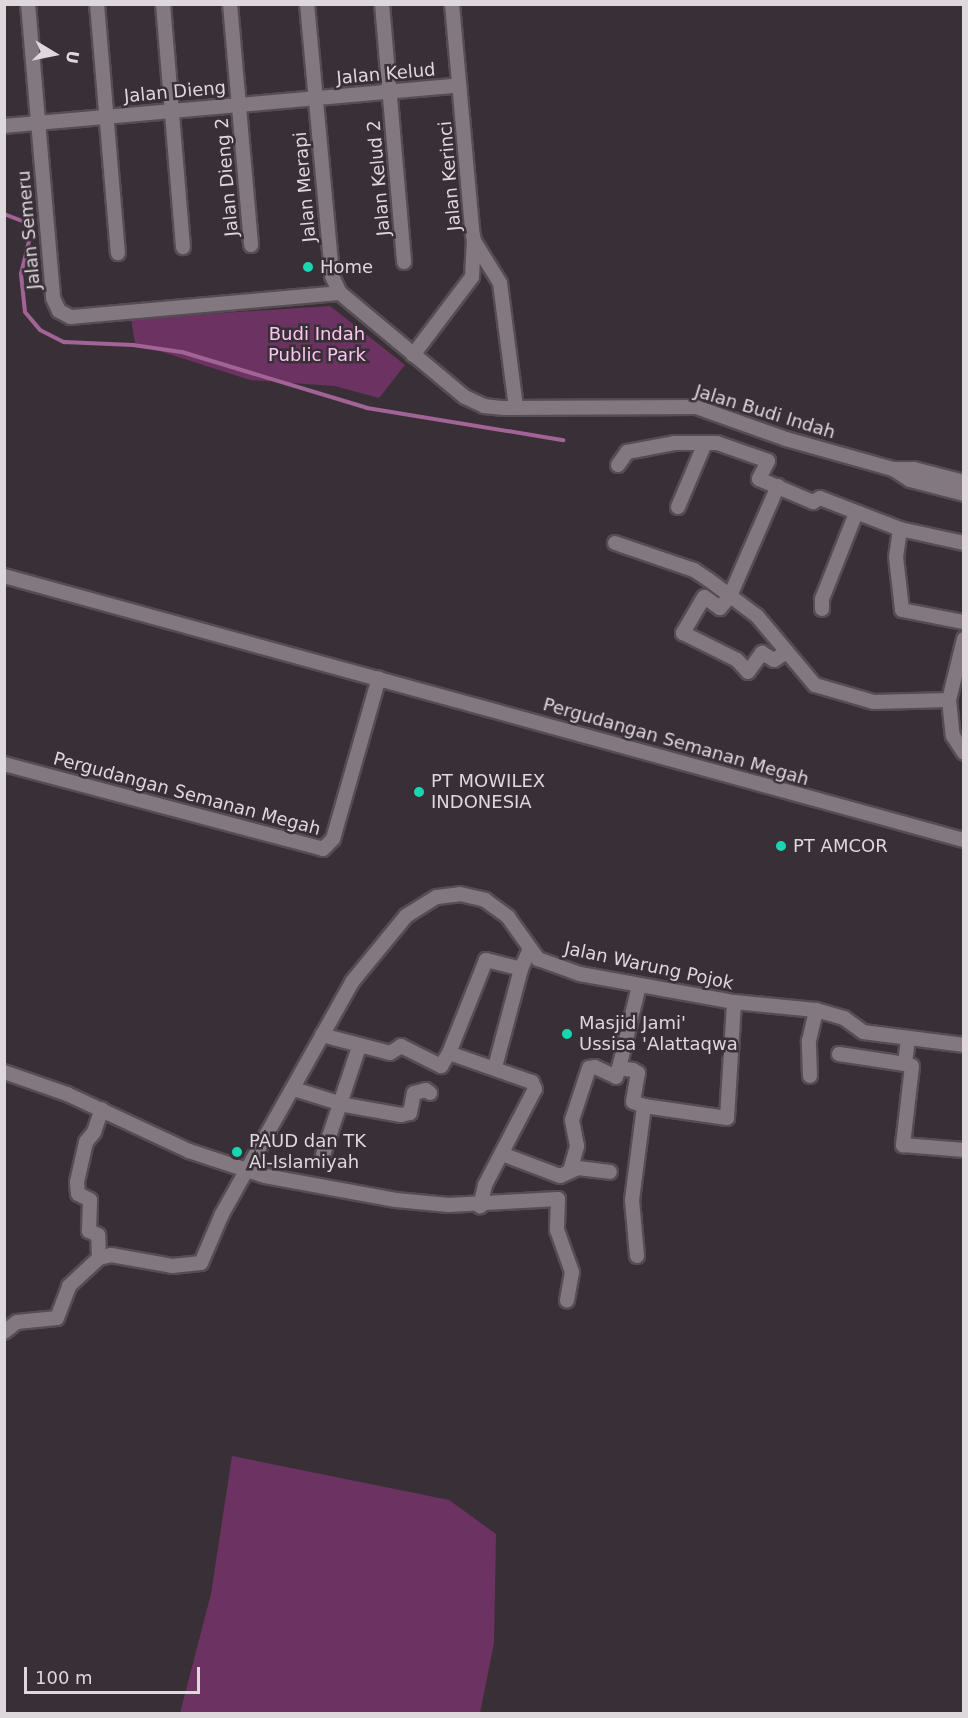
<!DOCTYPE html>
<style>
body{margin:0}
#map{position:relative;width:968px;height:1718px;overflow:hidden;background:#393037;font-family:"DejaVu Sans",sans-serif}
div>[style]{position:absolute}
.green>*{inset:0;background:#6c3362}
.stream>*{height:4px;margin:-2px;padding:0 2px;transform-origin:2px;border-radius:2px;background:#a26496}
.roads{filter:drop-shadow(2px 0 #554d53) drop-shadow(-2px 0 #554d53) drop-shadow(0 2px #554d53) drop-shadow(0 -2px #554d53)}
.minor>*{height:14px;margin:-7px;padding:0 7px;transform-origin:7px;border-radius:7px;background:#837880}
.dots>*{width:16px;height:16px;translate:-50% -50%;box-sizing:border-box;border:3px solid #393037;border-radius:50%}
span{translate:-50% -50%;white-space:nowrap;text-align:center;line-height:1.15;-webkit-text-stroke:5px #393037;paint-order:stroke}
.street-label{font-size:18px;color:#ded7dc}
.poi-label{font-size:18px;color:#ded7dc}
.left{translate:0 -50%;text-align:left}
.park-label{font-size:18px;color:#fbc6f0}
.frame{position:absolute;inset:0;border:6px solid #ded7dc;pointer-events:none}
.north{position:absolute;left:24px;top:24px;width:60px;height:60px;-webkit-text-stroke:4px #393037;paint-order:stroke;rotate:100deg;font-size:16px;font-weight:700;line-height:24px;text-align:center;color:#ded7dc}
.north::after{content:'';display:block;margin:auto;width:21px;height:27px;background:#ded7dc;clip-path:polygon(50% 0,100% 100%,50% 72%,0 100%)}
.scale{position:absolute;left:24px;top:1667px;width:176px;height:27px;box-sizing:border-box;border:3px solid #ded7dc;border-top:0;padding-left:8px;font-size:18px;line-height:21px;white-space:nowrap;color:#ded7dc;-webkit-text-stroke:4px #393037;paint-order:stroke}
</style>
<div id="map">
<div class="green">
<div style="clip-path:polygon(330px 306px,405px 365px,379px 398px,335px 386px,250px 380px,135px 343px,131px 319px)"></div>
<div style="clip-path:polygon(232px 1456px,449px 1500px,496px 1534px,494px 1643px,480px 1713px,180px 1713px,211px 1594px)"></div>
</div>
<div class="stream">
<div style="left:4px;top:214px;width:31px;rotate:21deg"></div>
<div style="left:33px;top:225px;width:50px;rotate:103.8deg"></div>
<div style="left:21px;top:274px;width:38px;rotate:84deg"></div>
<div style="left:25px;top:312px;width:23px;rotate:50deg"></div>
<div style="left:40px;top:330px;width:27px;rotate:27deg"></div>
<div style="left:64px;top:342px;width:69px;rotate:2.5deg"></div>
<div style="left:133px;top:345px;width:49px;rotate:8.1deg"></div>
<div style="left:182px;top:352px;width:193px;rotate:16.8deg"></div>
<div style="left:367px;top:408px;width:199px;rotate:9.3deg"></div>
</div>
<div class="roads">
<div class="minor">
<div style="left:28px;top:4px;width:295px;rotate:85.1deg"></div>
<div style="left:53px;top:298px;width:14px;rotate:65deg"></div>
<div style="left:59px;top:311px;width:13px;rotate:27deg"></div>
<div style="left:71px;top:317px;width:270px;rotate:-5.1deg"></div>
<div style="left:97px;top:4px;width:250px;rotate:85.2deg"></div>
<div style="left:163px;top:4px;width:244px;rotate:85.3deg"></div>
<div style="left:230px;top:4px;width:242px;rotate:85deg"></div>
<div style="left:307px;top:4px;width:273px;rotate:84.7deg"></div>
<div style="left:332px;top:276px;width:19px;rotate:65deg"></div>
<div style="left:340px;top:293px;width:163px;rotate:39.8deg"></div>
<div style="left:465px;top:397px;width:21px;rotate:25deg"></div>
<div style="left:484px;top:406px;width:20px;rotate:6deg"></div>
<div style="left:504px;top:408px;width:192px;rotate:-0.3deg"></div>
<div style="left:696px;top:407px;width:96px;rotate:19.6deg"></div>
<div style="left:786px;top:439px;width:111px;rotate:15.7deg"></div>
<div style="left:893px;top:469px;width:21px"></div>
<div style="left:914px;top:469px;width:52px;rotate:14.6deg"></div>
<div style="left:382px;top:4px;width:259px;rotate:85.1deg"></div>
<div style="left:452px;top:4px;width:226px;rotate:84.9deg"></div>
<div style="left:472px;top:229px;width:12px;rotate:81deg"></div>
<div style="left:474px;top:241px;width:49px;rotate:58.2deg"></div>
<div style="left:500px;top:283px;width:126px;rotate:82.7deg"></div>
<div style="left:4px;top:126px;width:457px;rotate:-5.1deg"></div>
<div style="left:413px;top:355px;width:98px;rotate:-52.9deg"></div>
<div style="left:472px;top:277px;width:34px;rotate:-87deg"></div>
<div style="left:618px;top:465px;width:16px;rotate:-55deg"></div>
<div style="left:627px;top:452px;width:48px;rotate:-10.8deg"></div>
<div style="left:674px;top:443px;width:43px"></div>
<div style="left:717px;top:443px;width:54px;rotate:19.4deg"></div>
<div style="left:768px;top:461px;width:20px;rotate:117deg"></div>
<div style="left:759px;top:479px;width:59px;rotate:23.1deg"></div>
<div style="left:813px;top:502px;width:8px;rotate:-30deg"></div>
<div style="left:820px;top:498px;width:86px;rotate:21.2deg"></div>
<div style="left:900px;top:529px;width:28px;rotate:98deg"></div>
<div style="left:896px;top:557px;width:53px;rotate:83.5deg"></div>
<div style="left:902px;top:610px;width:63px;rotate:11deg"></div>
<div style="left:893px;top:469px;width:20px;rotate:33deg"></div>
<div style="left:910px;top:480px;width:56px;rotate:14.5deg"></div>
<div style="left:778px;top:486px;width:120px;rotate:113.6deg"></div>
<div style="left:730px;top:596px;width:16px;rotate:130deg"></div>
<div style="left:720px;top:608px;width:19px;rotate:-145deg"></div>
<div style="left:704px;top:597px;width:42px;rotate:120.3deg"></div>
<div style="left:683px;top:633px;width:60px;rotate:26.6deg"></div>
<div style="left:737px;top:660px;width:16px;rotate:47deg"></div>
<div style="left:748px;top:672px;width:24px;rotate:-54deg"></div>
<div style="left:762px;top:653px;width:14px;rotate:30deg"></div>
<div style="left:774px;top:660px;width:15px;rotate:-32deg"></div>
<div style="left:678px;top:507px;width:69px;rotate:-67.1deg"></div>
<div style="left:900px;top:529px;width:66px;rotate:12.3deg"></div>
<div style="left:615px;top:543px;width:83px;rotate:18.9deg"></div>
<div style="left:694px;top:570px;width:18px;rotate:34deg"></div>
<div style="left:709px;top:580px;width:60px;rotate:36.9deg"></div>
<div style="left:757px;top:616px;width:90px;rotate:50deg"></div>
<div style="left:815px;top:685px;width:61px;rotate:16.1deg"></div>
<div style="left:874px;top:702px;width:75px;rotate:-1.5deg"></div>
<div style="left:4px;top:576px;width:996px;rotate:15.38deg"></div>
<div style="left:822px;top:609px;width:10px;rotate:-90deg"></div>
<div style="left:822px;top:599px;width:92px;rotate:-68.4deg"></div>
<div style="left:964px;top:639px;width:63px;rotate:103.8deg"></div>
<div style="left:949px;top:700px;width:36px;rotate:84deg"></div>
<div style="left:953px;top:736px;width:20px;rotate:57deg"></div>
<div style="left:4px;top:764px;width:330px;rotate:14.9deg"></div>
<div style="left:323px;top:849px;width:14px;rotate:-45deg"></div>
<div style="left:333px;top:839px;width:167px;rotate:-74.1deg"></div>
<div style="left:322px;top:1035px;width:70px;rotate:14.8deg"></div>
<div style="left:390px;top:1053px;width:13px;rotate:-32deg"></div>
<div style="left:401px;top:1046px;width:45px;rotate:26.6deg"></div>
<div style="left:441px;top:1066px;width:15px;rotate:-58deg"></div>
<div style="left:449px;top:1053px;width:88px;rotate:19.3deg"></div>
<div style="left:532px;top:1082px;width:8px;rotate:67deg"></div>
<div style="left:535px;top:1089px;width:108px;rotate:117.5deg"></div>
<div style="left:485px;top:1185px;width:22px;rotate:103deg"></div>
<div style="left:908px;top:1039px;width:25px;rotate:97deg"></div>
<div style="left:905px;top:1064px;width:7px;rotate:16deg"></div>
<div style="left:912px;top:1066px;width:80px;rotate:96.5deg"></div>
<div style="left:903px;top:1145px;width:61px;rotate:4.7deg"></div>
<div style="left:449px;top:1053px;width:100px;rotate:-68.3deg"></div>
<div style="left:486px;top:960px;width:36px;rotate:14deg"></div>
<div style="left:839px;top:1054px;width:67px;rotate:8.6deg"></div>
<div style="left:495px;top:1067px;width:101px;rotate:-75.1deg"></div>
<div style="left:521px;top:969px;width:22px;rotate:-66deg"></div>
<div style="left:619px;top:1068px;width:84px;rotate:-76.3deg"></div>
<div style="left:4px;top:1072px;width:67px;rotate:19.2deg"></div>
<div style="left:67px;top:1094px;width:135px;rotate:25deg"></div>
<div style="left:189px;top:1151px;width:80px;rotate:18.2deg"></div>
<div style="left:265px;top:1176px;width:133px;rotate:10.4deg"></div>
<div style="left:396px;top:1200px;width:53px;rotate:5.4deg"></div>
<div style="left:449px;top:1205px;width:109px;rotate:-3.2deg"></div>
<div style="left:558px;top:1199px;width:31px;rotate:92deg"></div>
<div style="left:557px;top:1230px;width:45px;rotate:70.3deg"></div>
<div style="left:572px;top:1272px;width:29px;rotate:100deg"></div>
<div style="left:810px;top:1076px;width:35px;rotate:-92deg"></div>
<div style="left:809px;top:1041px;width:32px;rotate:-77deg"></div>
<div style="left:294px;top:1089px;width:53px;rotate:17.4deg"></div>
<div style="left:345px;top:1105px;width:57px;rotate:10.1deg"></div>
<div style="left:401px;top:1115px;width:9px;rotate:-13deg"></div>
<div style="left:410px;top:1113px;width:20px;rotate:-79deg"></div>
<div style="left:414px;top:1093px;width:12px;rotate:-14deg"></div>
<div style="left:426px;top:1090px;width:5px;rotate:37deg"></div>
<div style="left:502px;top:1154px;width:62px;rotate:20.8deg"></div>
<div style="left:560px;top:1176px;width:20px;rotate:-24deg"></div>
<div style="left:578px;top:1168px;width:32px;rotate:7deg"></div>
<div style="left:323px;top:1155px;width:114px;rotate:-71.6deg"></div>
<div style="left:570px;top:1171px;width:26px;rotate:-74deg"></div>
<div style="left:577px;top:1146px;width:26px;rotate:-101deg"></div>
<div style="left:572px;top:1120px;width:55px;rotate:-71.9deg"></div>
<div style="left:589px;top:1068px;width:6px;rotate:-9deg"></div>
<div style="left:595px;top:1067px;width:23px;rotate:25deg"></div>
<div style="left:616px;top:1077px;width:9px;rotate:-72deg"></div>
<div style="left:619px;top:1068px;width:14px;rotate:8deg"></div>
<div style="left:633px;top:1070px;width:6px;rotate:31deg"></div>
<div style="left:638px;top:1073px;width:29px;rotate:100deg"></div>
<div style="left:633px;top:1102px;width:12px;rotate:20deg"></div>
<div style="left:637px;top:1256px;width:56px;rotate:-95.1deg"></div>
<div style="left:632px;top:1200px;width:95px;rotate:-82.7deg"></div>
<div style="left:644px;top:1106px;width:84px;rotate:8.2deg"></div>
<div style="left:727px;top:1118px;width:116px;rotate:-86.5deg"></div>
<div style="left:99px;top:1258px;width:23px;rotate:-92deg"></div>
<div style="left:98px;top:1235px;width:10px;rotate:-156deg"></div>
<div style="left:89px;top:1231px;width:31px;rotate:-88deg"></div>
<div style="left:90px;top:1200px;width:13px;rotate:-153deg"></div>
<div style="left:78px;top:1194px;width:12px;rotate:-95deg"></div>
<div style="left:77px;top:1182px;width:41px;rotate:-77.3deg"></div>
<div style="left:86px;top:1142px;width:13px;rotate:-51deg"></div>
<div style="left:94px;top:1132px;width:24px;rotate:-71deg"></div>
<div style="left:4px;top:1332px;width:16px;rotate:-38deg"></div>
<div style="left:17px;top:1322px;width:40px;rotate:-5.7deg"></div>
<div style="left:57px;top:1318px;width:34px;rotate:-69deg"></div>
<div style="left:69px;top:1286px;width:41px;rotate:-43deg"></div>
<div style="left:99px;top:1258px;width:12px;rotate:-14deg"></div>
<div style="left:111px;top:1255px;width:62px;rotate:10.2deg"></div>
<div style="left:172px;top:1266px;width:29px;rotate:-6deg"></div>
<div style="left:201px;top:1263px;width:53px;rotate:-66.8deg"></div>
<div style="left:222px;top:1214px;width:266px;rotate:-60.7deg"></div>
<div style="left:352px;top:982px;width:85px;rotate:-50.7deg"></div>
<div style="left:406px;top:916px;width:36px;rotate:-32deg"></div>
<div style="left:437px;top:897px;width:23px;rotate:-7deg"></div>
<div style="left:460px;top:894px;width:26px;rotate:13deg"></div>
<div style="left:485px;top:900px;width:29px;rotate:36deg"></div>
<div style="left:508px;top:917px;width:52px;rotate:54.5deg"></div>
<div style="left:538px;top:959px;width:45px;rotate:19.7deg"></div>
<div style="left:580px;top:974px;width:157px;rotate:10.3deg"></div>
<div style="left:734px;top:1002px;width:82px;rotate:5.6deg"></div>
<div style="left:816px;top:1010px;width:29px;rotate:16deg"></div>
<div style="left:844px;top:1018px;width:24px;rotate:36deg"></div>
<div style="left:863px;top:1032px;width:102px;rotate:7.3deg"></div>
</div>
</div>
<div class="dots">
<div style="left:308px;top:267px;background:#1ad5b2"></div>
<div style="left:419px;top:792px;background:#1ad5b2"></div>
<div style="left:781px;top:846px;background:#1ad5b2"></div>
<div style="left:567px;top:1034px;background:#1ad5b2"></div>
<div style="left:237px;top:1152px;background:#1ad5b2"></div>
</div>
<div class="street-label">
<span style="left:386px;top:74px;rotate:-5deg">Jalan Kelud</span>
<span style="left:175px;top:92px;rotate:-5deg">Jalan Dieng</span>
<span style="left:450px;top:176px;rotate:-95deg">Jalan Kerinci</span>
<span style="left:227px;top:177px;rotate:-95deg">Jalan Dieng 2</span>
<span style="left:379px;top:178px;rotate:-95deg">Jalan Kelud 2</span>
<span style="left:305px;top:187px;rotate:-95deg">Jalan Merapi</span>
<span style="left:29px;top:230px;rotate:-95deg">Jalan Semeru</span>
<span style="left:765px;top:412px;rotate:17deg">Jalan Budi Indah</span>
<span style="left:676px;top:742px;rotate:16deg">Pergudangan Semanan Megah</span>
<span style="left:187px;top:794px;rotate:15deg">Pergudangan Semanan Megah</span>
<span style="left:649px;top:966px;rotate:12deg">Jalan Warung Pojok</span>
</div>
<div class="poi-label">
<span class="left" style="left:320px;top:267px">Home</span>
<span class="left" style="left:431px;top:792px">PT MOWILEX<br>INDONESIA</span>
<span class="left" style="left:793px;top:846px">PT AMCOR</span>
<span class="left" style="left:579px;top:1034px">Masjid Jami'<br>Ussisa 'Alattaqwa</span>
<span class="left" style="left:249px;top:1152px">PAUD dan TK<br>Al-Islamiyah</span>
</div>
<div class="park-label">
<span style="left:317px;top:345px">Budi Indah<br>Public Park</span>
</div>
<div class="frame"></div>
<div class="north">U</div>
<div class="scale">100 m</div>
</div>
